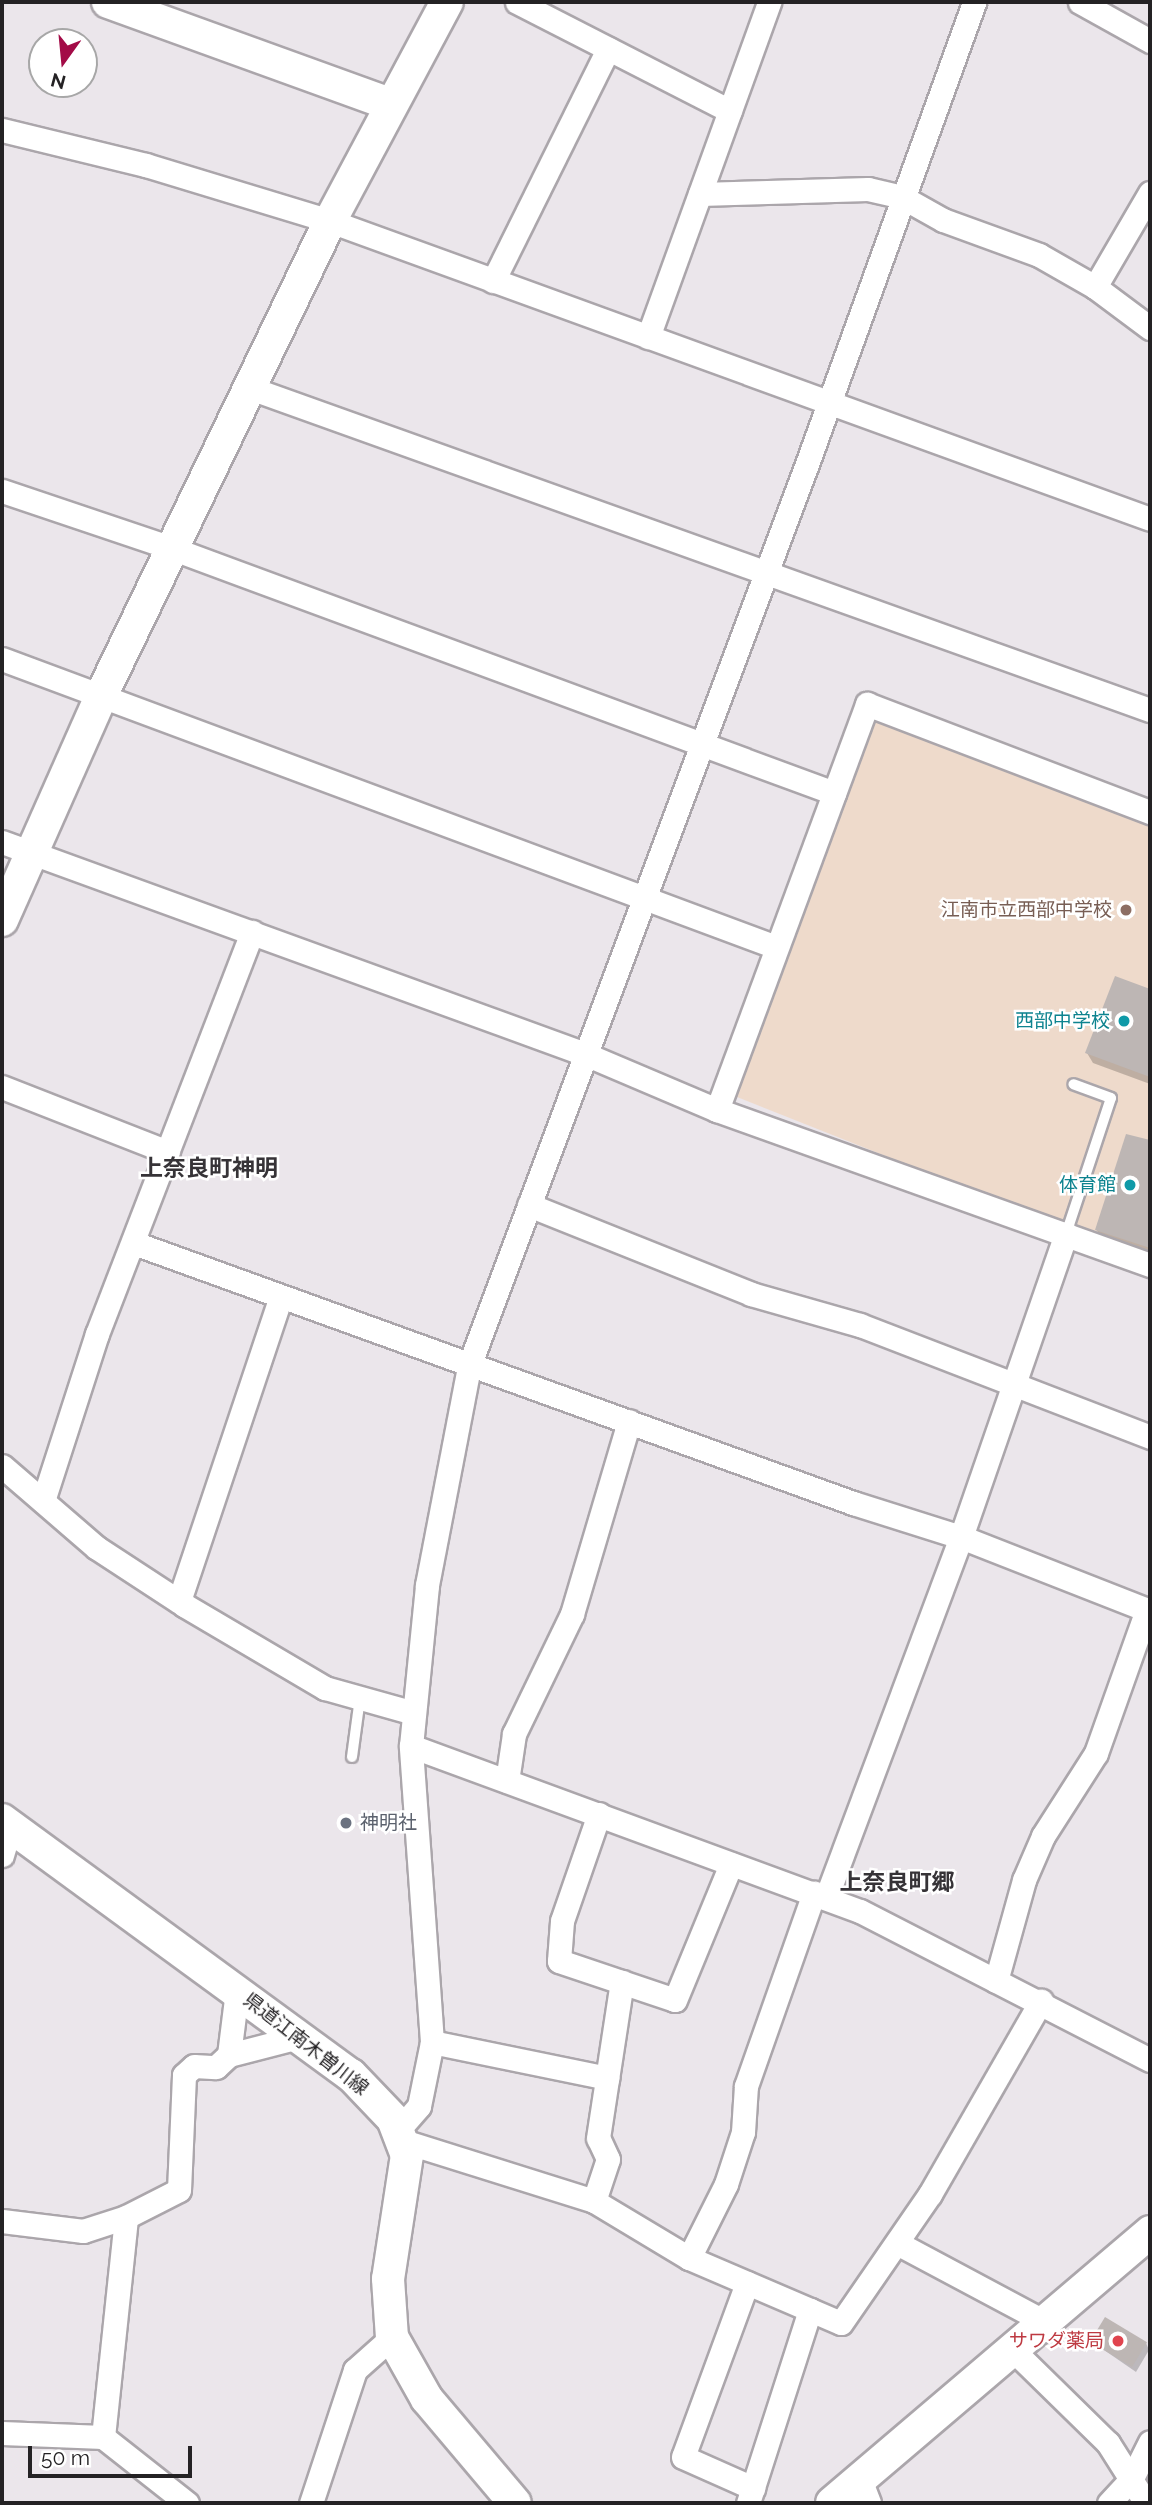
<!DOCTYPE html>
<meta charset="utf-8">
<style>
body{margin:0}
#map{position:relative;width:1152px;height:2505px;overflow:hidden;background:#ebe6eb;font-family:Raleway,"Noto Sans JP",sans-serif}
div>[style]{position:absolute}
.education>*{inset:0;background:#eedacb}
.shadow>*{inset:0;background:#0003}
.building>*{inset:0;background:#bdb6b4;transform-origin:0 0}
.roads{filter:drop-shadow(2px 0 #aba6ab) drop-shadow(-2px 0 #aba6ab) drop-shadow(0 2px #aba6ab) drop-shadow(0 -2px #aba6ab)}
.lane>*{height:10px;margin:-5px;padding:0 5px;transform-origin:5px;border-radius:5px;background:#fff}
.street>*{height:23px;margin:-11.5px;padding:0 11.5px;transform-origin:11.5px;border-radius:11.5px;background:#fff}
.secondary>*{height:32px;margin:-16px;padding:0 16px;transform-origin:16px;border-radius:16px;background:#fff}
.dots>*{width:19px;height:19px;translate:-50% -50%;box-sizing:border-box;border:4px solid #fff;border-radius:50%}
span{translate:-50% -50%;white-space:nowrap;text-align:center;line-height:1.15;-webkit-text-stroke:5px #fff;paint-order:stroke}
.education-label{font-size:19px;color:#785e54}
.right{translate:-100% -50%;text-align:right}
.culture-label{font-size:19px;color:#0d838f}
.worship-label{font-size:19px;color:#5b616d}
.left{translate:0 -50%;text-align:left}
.street-label{font-size:19px;color:#242224}
.health-label{font-size:19px;color:#be3a42}
.quarter-label{font-size:23px;color:#363337;font-weight:700}
.frame{position:absolute;inset:0;border:4px solid #242224;pointer-events:none}
.north{position:absolute;left:28px;top:28px;width:70px;height:70px;box-sizing:border-box;background:#fff;border:2px solid #a7a7a7;border-radius:50%;rotate:195deg;font-size:19px;font-weight:700;line-height:28px;text-align:center;color:#242224}
.north::after{content:'';display:block;margin:auto;width:24px;height:32px;background:#a30b47;clip-path:polygon(50% 0,100% 100%,50% 72%,0 100%)}
.scale{position:absolute;left:28px;top:2446px;width:164px;height:32px;box-sizing:border-box;border:4px solid #242224;border-top:0;padding-left:9px;font-size:21px;line-height:24px;white-space:nowrap;color:#242224;-webkit-text-stroke:5px #fff;paint-order:stroke}
</style>
<div id="map">
<div class="education">
<div style="clip-path:polygon(872px 714px,1150px 822px,1150px 1261px,732px 1095px)"></div>
</div>
<div class="shadow">
<div style="clip-path:polygon(1116px 978px,1150px 991px,1150px 1084px,1093px 1063px,1087px 1053px)"></div>
<div style="clip-path:polygon(1127px 1136px,1150px 1142px,1150px 1256px,1103px 1241px,1096px 1229px)"></div>
<div style="clip-path:polygon(1091px 2341px,1146px 2343px,1149px 2350px,1136px 2372px)"></div>
</div>
<div class="building">
<div style="clip-path:polygon(1115px 976px,1150px 989px,1150px 1077px,1085px 1053px)"></div>
<div style="clip-path:polygon(1126px 1134px,1150px 1140px,1150px 1248px,1095px 1230px)"></div>
<div style="left:1105px;top:2317px;width:49px;height:29px;rotate:31deg"></div>
</div>
<div class="roads">
<div class="lane">
<div style="left:1066px;top:1234px;width:143px;rotate:-71.7deg"></div>
<div style="left:1111px;top:1098px;width:40px;rotate:-159.8deg"></div>
<div style="left:352px;top:1757px;width:60px;rotate:-82.3deg"></div>
</div>
<div class="street">
<div style="left:517px;top:2px;width:239px;rotate:27.1deg"></div>
<div style="left:1080px;top:2px;width:80px;rotate:29.1deg"></div>
<div style="left:2px;top:130px;width:148px;rotate:13.7deg"></div>
<div style="left:146px;top:165px;width:192px;rotate:16.9deg"></div>
<div style="left:330px;top:221px;width:872px;rotate:19.97deg"></div>
<div style="left:700px;top:194px;width:168px;rotate:-1.7deg"></div>
<div style="left:868px;top:189px;width:35px;rotate:13deg"></div>
<div style="left:902px;top:197px;width:47px;rotate:29.3deg"></div>
<div style="left:943px;top:220px;width:102px;rotate:20deg"></div>
<div style="left:1039px;top:255px;width:64px;rotate:29.7deg"></div>
<div style="left:1095px;top:287px;width:69px;rotate:36.7deg"></div>
<div style="left:493px;top:281px;width:259px;rotate:-63.6deg"></div>
<div style="left:1095px;top:287px;width:109px;rotate:-59.7deg"></div>
<div style="left:648px;top:337px;width:356px;rotate:-70.1deg"></div>
<div style="left:250px;top:388px;width:956px;rotate:19.69deg"></div>
<div style="left:2px;top:491px;width:178px;rotate:18.6deg"></div>
<div style="left:171px;top:548px;width:707px;rotate:20.28deg"></div>
<div style="left:2px;top:659px;width:826px;rotate:20.41deg"></div>
<div style="left:2px;top:842px;width:620px;rotate:19.98deg"></div>
<div style="left:585px;top:1054px;width:143px;rotate:23deg"></div>
<div style="left:717px;top:1110px;width:460px;rotate:19.7deg"></div>
<div style="left:2px;top:1087px;width:178px;rotate:21.4deg"></div>
<div style="left:717px;top:1110px;width:433px;rotate:-69.7deg"></div>
<div style="left:867px;top:704px;width:303px;rotate:20.9deg"></div>
<div style="left:529px;top:1205px;width:239px;rotate:21.8deg"></div>
<div style="left:751px;top:1294px;width:113px;rotate:15.9deg"></div>
<div style="left:860px;top:1325px;width:311px;rotate:21.1deg"></div>
<div style="left:134px;top:1243px;width:765px;rotate:19.88deg"></div>
<div style="left:853px;top:1503px;width:113px;rotate:17.5deg"></div>
<div style="left:961px;top:1537px;width:203px;rotate:21.4deg"></div>
<div style="left:2px;top:1466px;width:125px;rotate:40.8deg"></div>
<div style="left:97px;top:1548px;width:104px;rotate:33.2deg"></div>
<div style="left:184px;top:1605px;width:164px;rotate:30.5deg"></div>
<div style="left:325px;top:1688px;width:92px;rotate:15.7deg"></div>
<div style="left:43px;top:1501px;width:176px;rotate:-72.1deg"></div>
<div style="left:97px;top:1334px;width:431px;rotate:-68.9deg"></div>
<div style="left:179px;top:1601px;width:321px;rotate:-71.5deg"></div>
<div style="left:411px;top:1746px;width:478px;rotate:20.2deg"></div>
<div style="left:860px;top:1911px;width:326px;rotate:27.2deg"></div>
<div style="left:507px;top:1781px;width:48px;rotate:-81.5deg"></div>
<div style="left:514px;top:1734px;width:133px;rotate:-64.2deg"></div>
<div style="left:572px;top:1614px;width:201px;rotate:-73.5deg"></div>
<div style="left:599px;top:1814px;width:113px;rotate:109.1deg"></div>
<div style="left:562px;top:1921px;width:40px;rotate:94.3deg"></div>
<div style="left:559px;top:1961px;width:122px;rotate:18.6deg"></div>
<div style="left:675px;top:2000px;width:147px;rotate:-67.6deg"></div>
<div style="left:2px;top:1855px;width:30px;rotate:-73deg"></div>
<div style="left:826px;top:1898px;width:385px;rotate:-69.5deg"></div>
<div style="left:961px;top:1537px;width:321px;rotate:-70.9deg"></div>
<div style="left:996px;top:1981px;width:105px;rotate:-74.5deg"></div>
<div style="left:1024px;top:1880px;width:48px;rotate:-66.6deg"></div>
<div style="left:1043px;top:1836px;width:98px;rotate:-57.4deg"></div>
<div style="left:1096px;top:1753px;width:152px;rotate:-70.4deg"></div>
<div style="left:432px;top:2042px;width:179px;rotate:11.6deg"></div>
<div style="left:229px;top:2055px;width:72px;rotate:-14.4deg"></div>
<div style="left:400px;top:2128px;width:29px;rotate:-49deg"></div>
<div style="left:419px;top:2106px;width:65px;rotate:-78.5deg"></div>
<div style="left:432px;top:2042px;width:297px;rotate:-94.1deg"></div>
<div style="left:411px;top:1746px;width:162px;rotate:-84.3deg"></div>
<div style="left:427px;top:1585px;width:223px;rotate:-79.1deg"></div>
<div style="left:469px;top:1366px;width:963px;rotate:-69.46deg"></div>
<div style="left:807px;top:464px;width:491px;rotate:-70.1deg"></div>
<div style="left:406px;top:2142px;width:197px;rotate:17.4deg"></div>
<div style="left:594px;top:2201px;width:111px;rotate:31deg"></div>
<div style="left:689px;top:2258px;width:165px;rotate:23.2deg"></div>
<div style="left:841px;top:2323px;width:157px;rotate:-55.4deg"></div>
<div style="left:930px;top:2194px;width:223px;rotate:-60.1deg"></div>
<div style="left:594px;top:2201px;width:44px;rotate:-71.6deg"></div>
<div style="left:608px;top:2159px;width:23px;rotate:-115deg"></div>
<div style="left:598px;top:2138px;width:158px;rotate:-81.3deg"></div>
<div style="left:2px;top:2221px;width:82px;rotate:7deg"></div>
<div style="left:83px;top:2231px;width:45px;rotate:-18deg"></div>
<div style="left:126px;top:2217px;width:59px;rotate:-27deg"></div>
<div style="left:179px;top:2190px;width:115px;rotate:-87.5deg"></div>
<div style="left:184px;top:2075px;width:13px;rotate:-42deg"></div>
<div style="left:194px;top:2066px;width:22px;rotate:3deg"></div>
<div style="left:216px;top:2067px;width:18px;rotate:-43deg"></div>
<div style="left:229px;top:2055px;width:64px;rotate:-82.9deg"></div>
<div style="left:897px;top:2243px;width:166px;rotate:28.1deg"></div>
<div style="left:689px;top:2258px;width:83px;rotate:-63.4deg"></div>
<div style="left:726px;top:2184px;width:55px;rotate:-71.9deg"></div>
<div style="left:743px;top:2132px;width:46px;rotate:-86.3deg"></div>
<div style="left:746px;top:2086px;width:205px;rotate:-70.6deg"></div>
<div style="left:747px;top:2283px;width:185px;rotate:110.2deg"></div>
<div style="left:683px;top:2457px;width:77px;rotate:23.9deg"></div>
<div style="left:1014px;top:2351px;width:132px;rotate:44.4deg"></div>
<div style="left:1108px;top:2443px;width:71px;rotate:57.7deg"></div>
<div style="left:2px;top:2433px;width:101px;rotate:2.3deg"></div>
<div style="left:103px;top:2437px;width:107px;rotate:38.2deg"></div>
<div style="left:103px;top:2437px;width:221px;rotate:-84deg"></div>
<div style="left:860px;top:2479px;width:26px;rotate:69deg"></div>
<div style="left:311px;top:2503px;width:140px;rotate:-71.7deg"></div>
<div style="left:355px;top:2370px;width:50px;rotate:-41.7deg"></div>
<div style="left:748px;top:2503px;width:203px;rotate:-72.2deg"></div>
<div style="left:1109px;top:2503px;width:34px;rotate:-47deg"></div>
<div style="left:1132px;top:2478px;width:40px;rotate:-63.4deg"></div>
</div>
<div class="secondary">
<div style="left:108px;top:2px;width:300px;rotate:19.9deg"></div>
<div style="left:2px;top:920px;width:247px;rotate:-66.1deg"></div>
<div style="left:102px;top:694px;width:525px;rotate:-64.26deg"></div>
<div style="left:330px;top:221px;width:248px;rotate:-61.9deg"></div>
<div style="left:2px;top:1820px;width:432px;rotate:36.2deg"></div>
<div style="left:351px;top:2075px;width:61px;rotate:46.3deg"></div>
<div style="left:393px;top:2119px;width:39px;rotate:69deg"></div>
<div style="left:407px;top:2155px;width:125px;rotate:98.7deg"></div>
<div style="left:388px;top:2279px;width:58px;rotate:86.1deg"></div>
<div style="left:392px;top:2337px;width:71px;rotate:60.6deg"></div>
<div style="left:427px;top:2399px;width:136px;rotate:49.8deg"></div>
<div style="left:832px;top:2503px;width:418px;rotate:-40.4deg"></div>
</div>
</div>
<div class="dots">
<div style="left:1126px;top:910px;background:#8d6e63"></div>
<div style="left:1124px;top:1021px;background:#0f9aa8"></div>
<div style="left:1130px;top:1185px;background:#0f9aa8"></div>
<div style="left:346px;top:1823px;background:#6b7280"></div>
<div style="left:1118px;top:2341px;background:#e0444e"></div>
</div>
<div class="education-label">
<span class="right" style="left:1112px;top:910px">江南市立西部中学校</span>
</div>
<div class="culture-label">
<span class="right" style="left:1110px;top:1021px">西部中学校</span>
<span class="right" style="left:1116px;top:1185px">体育館</span>
</div>
<div class="worship-label">
<span class="left" style="left:360px;top:1823px">神明社</span>
</div>
<div class="street-label">
<span style="left:306px;top:2044px;rotate:38deg">県道江南木曽川線</span>
</div>
<div class="health-label">
<span class="right" style="left:1104px;top:2341px">サワダ薬局</span>
</div>
<div class="quarter-label">
<span style="left:209px;top:1168px">上奈良町神明</span>
<span style="left:897px;top:1882px">上奈良町郷</span>
</div>
<div class="frame"></div>
<div class="north">N</div>
<div class="scale">50 m</div>
</div>
